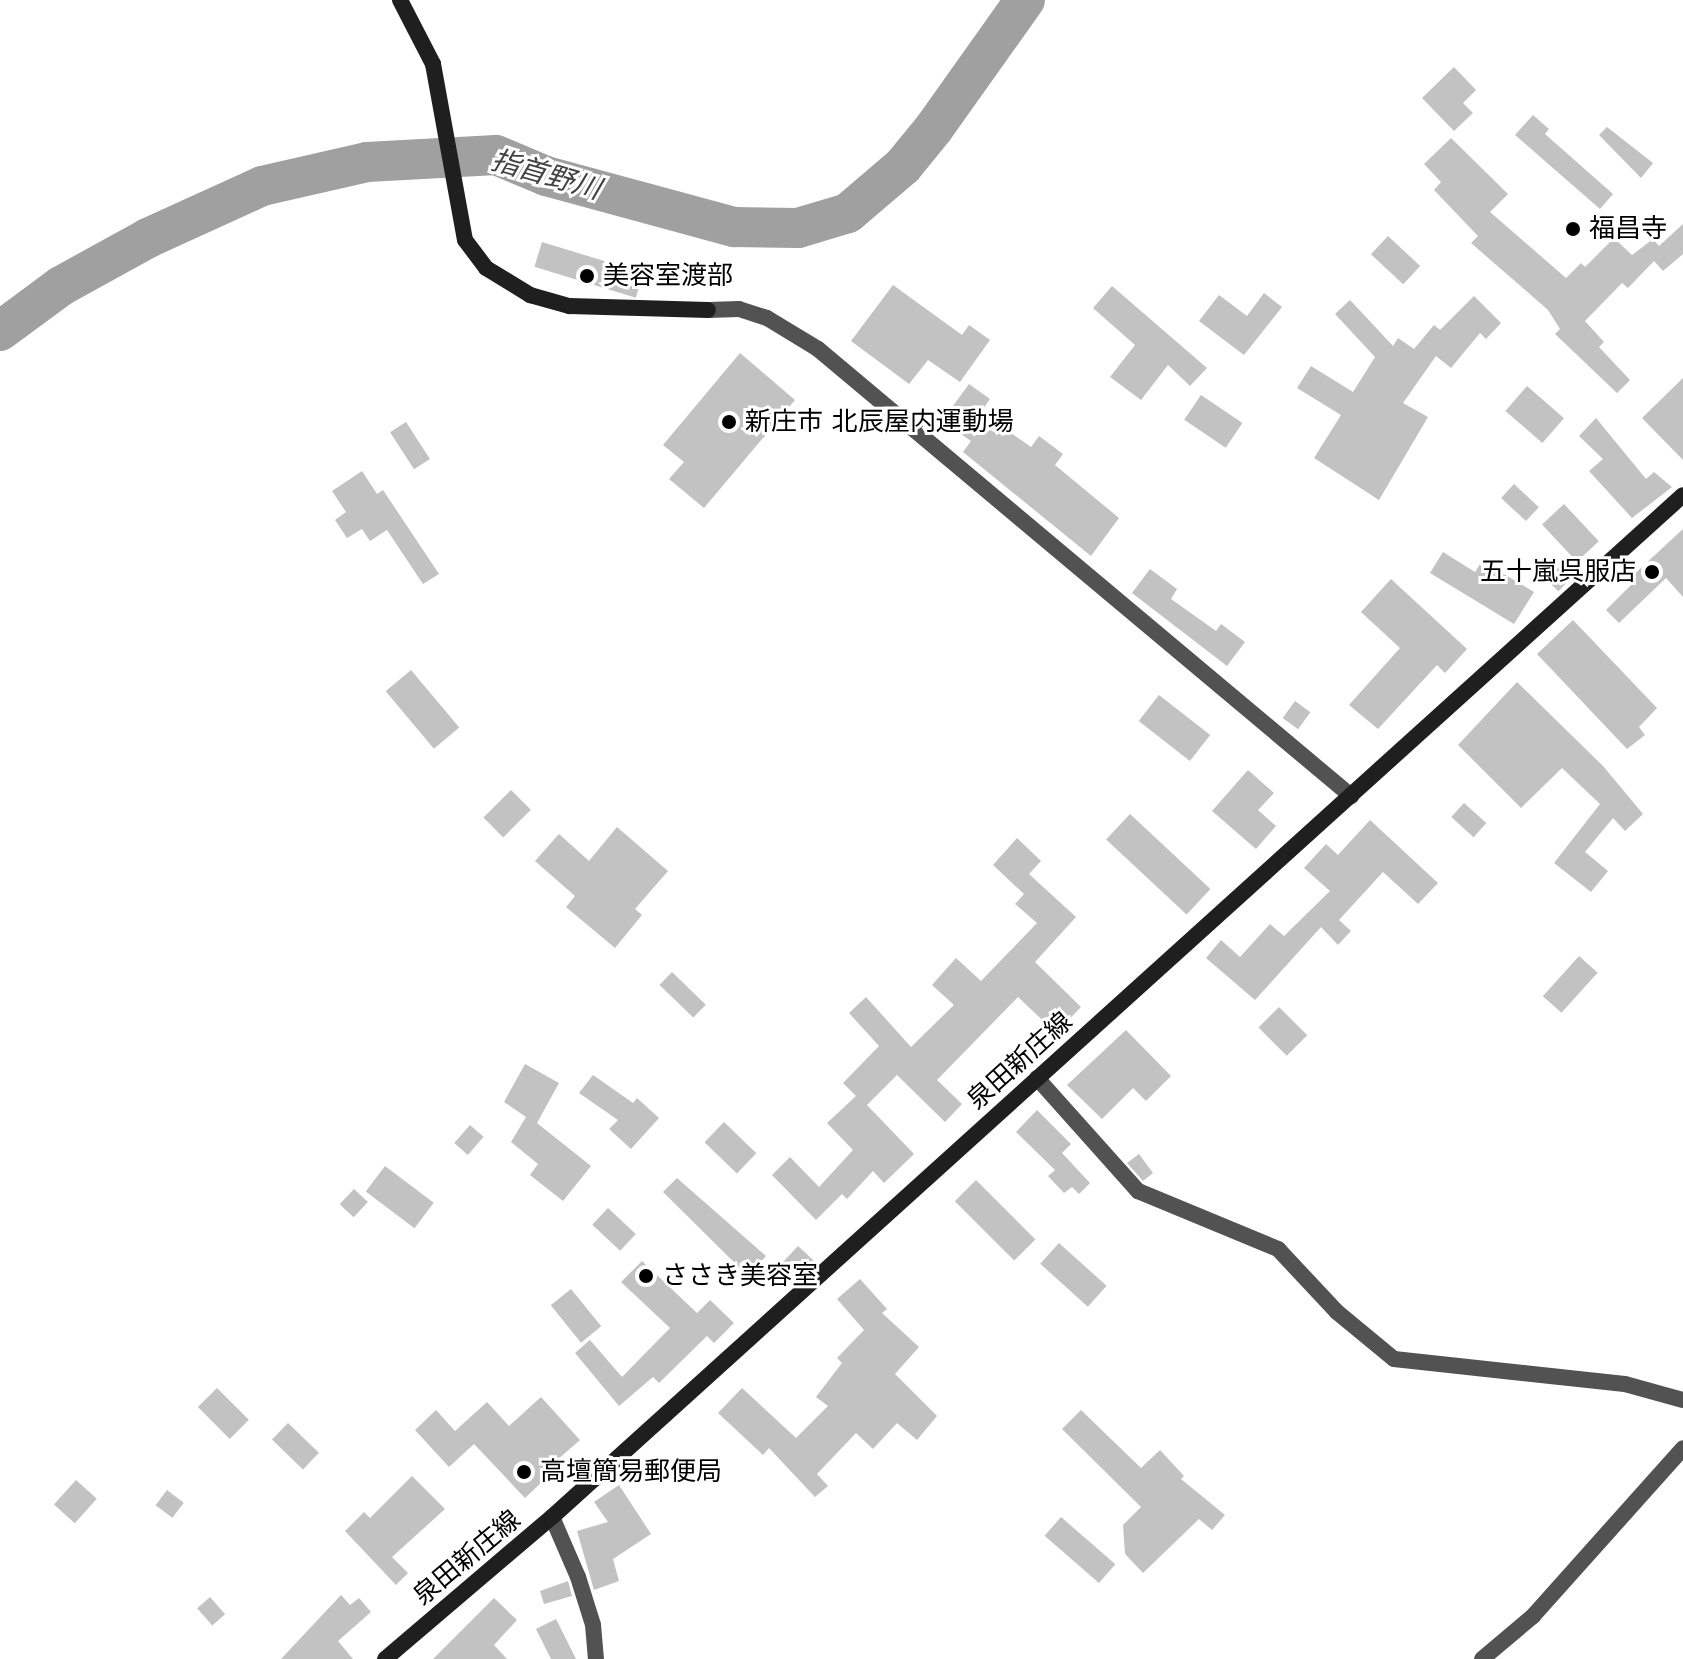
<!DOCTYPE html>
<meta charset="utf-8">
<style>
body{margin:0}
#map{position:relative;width:1683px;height:1659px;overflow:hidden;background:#fff;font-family:"Work Sans","Noto Sans JP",sans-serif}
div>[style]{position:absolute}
.river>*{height:40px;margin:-20px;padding:0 20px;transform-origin:20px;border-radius:20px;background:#a0a0a0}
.building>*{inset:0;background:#c2c2c2;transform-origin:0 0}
.street>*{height:16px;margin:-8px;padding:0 8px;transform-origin:8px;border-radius:8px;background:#525252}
.secondary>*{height:16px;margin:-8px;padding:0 8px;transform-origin:8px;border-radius:8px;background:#1f1f1f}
.dots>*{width:22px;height:22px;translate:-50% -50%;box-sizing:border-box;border:4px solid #fff;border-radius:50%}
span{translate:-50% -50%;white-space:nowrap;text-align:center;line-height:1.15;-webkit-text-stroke:6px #fff;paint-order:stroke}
.poi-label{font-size:26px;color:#000}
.left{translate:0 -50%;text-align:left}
.right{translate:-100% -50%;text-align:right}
.street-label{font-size:26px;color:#000}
.water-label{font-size:28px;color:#414141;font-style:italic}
</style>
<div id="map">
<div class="river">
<div style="left:0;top:331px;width:76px;rotate:-36.4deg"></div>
<div style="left:61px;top:286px;width:99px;rotate:-28.9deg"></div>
<div style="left:148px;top:238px;width:125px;rotate:-24.5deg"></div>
<div style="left:262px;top:186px;width:108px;rotate:-12.9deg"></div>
<div style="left:367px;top:162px;width:129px;rotate:-3.1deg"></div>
<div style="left:496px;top:155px;width:54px;rotate:22.8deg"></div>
<div style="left:546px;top:176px;width:195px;rotate:15.2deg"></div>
<div style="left:734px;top:227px;width:64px;rotate:0.9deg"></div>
<div style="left:798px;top:228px;width:52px;rotate:-16.7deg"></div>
<div style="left:848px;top:213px;width:72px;rotate:-40.5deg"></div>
<div style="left:903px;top:166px;width:49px;rotate:-50.8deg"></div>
<div style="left:934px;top:128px;width:157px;rotate:-54.6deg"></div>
</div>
<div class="building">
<div style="clip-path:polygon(1454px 67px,1476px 90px,1463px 103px,1473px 113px,1454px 131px,1422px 98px)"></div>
<div style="clip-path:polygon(1533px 115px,1549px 129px,1545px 134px,1613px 194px,1600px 209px,1515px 135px)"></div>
<div style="clip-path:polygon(1607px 127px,1653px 163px,1641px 178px,1599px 135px)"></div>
<div style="clip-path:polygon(1451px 138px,1508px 194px,1490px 212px,1566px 278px,1581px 263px,1585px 267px,1614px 238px,1632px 255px,1653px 239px,1659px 246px,1683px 224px,1683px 254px,1663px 271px,1654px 261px,1628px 288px,1622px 283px,1585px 321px,1604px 342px,1599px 347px,1630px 380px,1617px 393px,1555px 334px,1560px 329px,1548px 310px,1471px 243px,1478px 236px,1434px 190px,1441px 182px,1424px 164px)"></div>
<div style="left:1388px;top:236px;width:44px;height:25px;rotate:43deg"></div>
<div style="left:542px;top:242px;width:106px;height:26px;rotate:17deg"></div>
<div style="clip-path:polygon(893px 285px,962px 335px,969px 325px,990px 340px,960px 382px,928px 360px,909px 384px,851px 341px)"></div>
<div style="clip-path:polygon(1112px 286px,1207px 368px,1190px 386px,1168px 365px,1141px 400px,1110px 377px,1135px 345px,1093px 308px)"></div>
<div style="clip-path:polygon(1264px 293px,1282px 307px,1244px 355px,1199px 321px,1219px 295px,1247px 316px)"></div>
<div style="clip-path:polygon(1474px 296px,1501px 323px,1486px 339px,1480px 333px,1451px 368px,1436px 356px,1403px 403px,1428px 417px,1379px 500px,1314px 458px,1341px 415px,1297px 388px,1311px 366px,1353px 392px,1375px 357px,1335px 314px,1350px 300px,1393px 346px,1398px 338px,1414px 349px,1434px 325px,1440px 330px)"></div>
<div style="clip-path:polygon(740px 353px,795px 400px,704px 508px,669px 479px,684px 462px,663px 445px)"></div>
<div style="clip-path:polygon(1683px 378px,1683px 460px,1642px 418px)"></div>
<div style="clip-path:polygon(969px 384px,990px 399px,981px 412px,1031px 447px,1039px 436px,1063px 454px,1055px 465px,1119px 518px,1091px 556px,963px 452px,971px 441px,942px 421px)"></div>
<div style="left:1527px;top:386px;width:49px;height:33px;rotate:41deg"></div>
<div style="left:1201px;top:395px;width:50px;height:30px;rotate:34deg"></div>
<div style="clip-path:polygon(1596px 418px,1646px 479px,1654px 472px,1672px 487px,1632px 518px,1589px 471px,1603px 459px,1579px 436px)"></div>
<div style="left:406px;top:422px;width:44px;height:19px;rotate:57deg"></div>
<div style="clip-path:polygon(362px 471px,377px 494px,383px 490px,439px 574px,423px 584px,387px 530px,370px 541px,362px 529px,347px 538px,335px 520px,346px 512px,332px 491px)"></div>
<div style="left:1514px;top:484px;width:34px;height:19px;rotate:43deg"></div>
<div style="left:1564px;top:504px;width:51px;height:30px;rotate:47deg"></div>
<div style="clip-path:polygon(1683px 529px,1683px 597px,1666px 578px,1619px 623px,1606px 610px,1633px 583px,1629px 579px)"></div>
<div style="clip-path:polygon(1443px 552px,1475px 572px,1482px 561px,1534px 592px,1514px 624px,1430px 573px)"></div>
<div style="left:1561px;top:565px;width:16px;height:21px;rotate:43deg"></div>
<div style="clip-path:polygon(1150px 569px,1177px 589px,1171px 599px,1216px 631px,1221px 624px,1245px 642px,1227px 666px,1132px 593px)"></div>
<div style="clip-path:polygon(1391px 579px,1467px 649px,1445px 673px,1437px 665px,1378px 729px,1349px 705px,1400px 648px,1361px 612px)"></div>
<div style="clip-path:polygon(1573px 620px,1657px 708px,1639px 727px,1645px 735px,1627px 749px,1537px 654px)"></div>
<div style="left:411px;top:670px;width:75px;height:33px;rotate:50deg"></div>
<div style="clip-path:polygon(1517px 682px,1603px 766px,1643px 814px,1625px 831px,1613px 818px,1585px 852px,1608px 871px,1591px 892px,1554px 863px,1600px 804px,1562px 768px,1521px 808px,1458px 745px)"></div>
<div style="left:1159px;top:695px;width:65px;height:33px;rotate:38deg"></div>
<div style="left:1295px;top:701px;width:19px;height:21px;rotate:36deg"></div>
<div style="clip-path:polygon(1248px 770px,1274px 793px,1258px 810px,1276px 826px,1256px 849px,1212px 811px)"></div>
<div style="left:511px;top:790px;width:28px;height:39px;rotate:45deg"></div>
<div style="left:1464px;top:803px;width:30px;height:19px;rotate:42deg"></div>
<div style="left:1130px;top:814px;width:110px;height:35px;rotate:43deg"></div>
<div style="clip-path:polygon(1370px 820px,1438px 883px,1418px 904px,1383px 872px,1339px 920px,1351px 931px,1338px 945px,1321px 927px,1255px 1000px,1206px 958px,1221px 940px,1240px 957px,1270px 924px,1284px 936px,1330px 891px,1304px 868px,1326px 844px,1338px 855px)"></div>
<div style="clip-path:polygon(617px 827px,668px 871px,635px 909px,642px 915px,615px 948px,566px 907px,575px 896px,535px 861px,559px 834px,589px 861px)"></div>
<div style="clip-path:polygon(1017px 838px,1041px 861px,1029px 874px,1076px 917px,1035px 962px,1081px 1007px,1056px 1033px,1018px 997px,937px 1080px,962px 1104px,945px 1122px,897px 1075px,867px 1105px,914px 1154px,884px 1183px,873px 1171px,847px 1199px,842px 1194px,816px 1220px,772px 1175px,790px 1157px,819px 1187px,853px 1150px,827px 1123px,856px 1096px,843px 1083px,879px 1046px,849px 1013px,866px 997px,911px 1047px,954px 1005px,932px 985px,956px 958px,981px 981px,1037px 923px,1015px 904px,1024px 894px,993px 865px)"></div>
<div style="left:1579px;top:956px;width:25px;height:54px;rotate:42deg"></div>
<div style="left:672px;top:972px;width:47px;height:18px;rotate:44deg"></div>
<div style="left:1279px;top:1007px;width:40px;height:29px;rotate:45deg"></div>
<div style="clip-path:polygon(1126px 1030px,1171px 1076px,1146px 1101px,1133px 1088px,1102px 1119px,1067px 1085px)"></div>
<div style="clip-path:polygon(525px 1064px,559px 1083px,537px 1123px,591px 1166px,563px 1201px,530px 1175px,538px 1164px,511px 1142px,526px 1117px,504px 1102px)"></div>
<div style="clip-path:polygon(593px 1075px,633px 1103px,637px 1098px,659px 1118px,631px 1149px,609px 1129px,618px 1120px,579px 1093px)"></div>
<div style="clip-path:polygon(1037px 1110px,1071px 1144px,1062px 1153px,1090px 1183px,1079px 1194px,1072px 1187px,1064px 1193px,1048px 1176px,1055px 1170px,1016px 1132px)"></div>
<div style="left:724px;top:1122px;width:45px;height:28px;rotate:44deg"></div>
<div style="left:470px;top:1125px;width:18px;height:24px;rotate:41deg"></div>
<div style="clip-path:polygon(1139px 1154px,1153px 1173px,1143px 1181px,1127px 1163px)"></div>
<div style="left:385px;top:1166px;width:61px;height:32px;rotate:37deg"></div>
<div style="clip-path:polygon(677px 1178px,766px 1256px,748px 1276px,663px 1192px)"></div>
<div style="left:976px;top:1180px;width:84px;height:30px;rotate:45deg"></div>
<div style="left:354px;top:1189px;width:19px;height:21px;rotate:43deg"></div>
<div style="left:608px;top:1208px;width:38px;height:23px;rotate:43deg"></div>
<div style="left:1059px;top:1243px;width:64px;height:28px;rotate:42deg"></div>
<div style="left:798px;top:1246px;width:21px;height:23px;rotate:43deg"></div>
<div style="clip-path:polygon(642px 1261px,697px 1313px,710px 1300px,734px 1323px,714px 1343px,707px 1336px,659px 1383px,653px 1377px,619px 1406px,575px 1353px,590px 1340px,622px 1377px,670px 1328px,621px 1282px)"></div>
<div style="clip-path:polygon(860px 1279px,887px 1309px,882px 1313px,919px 1347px,895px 1374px,937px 1416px,917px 1440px,897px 1423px,873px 1449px,856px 1433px,817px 1474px,828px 1486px,815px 1497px,769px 1448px,763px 1455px,718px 1413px,742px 1388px,796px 1438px,828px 1406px,816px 1397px,842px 1363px,837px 1358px,864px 1330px,837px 1299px)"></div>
<div style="left:571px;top:1289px;width:48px;height:26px;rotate:51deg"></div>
<div style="left:217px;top:1388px;width:45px;height:27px;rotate:45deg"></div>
<div style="clip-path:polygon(541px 1397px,580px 1440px,540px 1475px,544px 1480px,525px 1498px,474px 1444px,449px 1467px,415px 1430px,436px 1410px,455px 1431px,487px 1402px,509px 1426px)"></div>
<div style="clip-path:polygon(1081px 1410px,1141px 1468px,1160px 1450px,1184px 1476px,1181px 1479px,1225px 1515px,1212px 1530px,1199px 1519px,1143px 1573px,1125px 1554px,1123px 1525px,1141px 1507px,1062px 1429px)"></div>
<div style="left:288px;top:1423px;width:43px;height:23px;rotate:44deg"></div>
<div style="clip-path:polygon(412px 1476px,445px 1509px,392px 1557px,408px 1573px,396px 1585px,345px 1531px,364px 1512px,370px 1518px)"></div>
<div style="left:76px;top:1480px;width:28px;height:33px;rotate:42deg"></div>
<div style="clip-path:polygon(619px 1485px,651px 1534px,613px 1559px,619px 1581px,594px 1590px,577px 1531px,608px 1522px,594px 1502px)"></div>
<div style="left:167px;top:1490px;width:21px;height:19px;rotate:37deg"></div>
<div style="left:1061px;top:1517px;width:72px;height:25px;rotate:41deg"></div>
<div style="clip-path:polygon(568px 1581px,572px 1596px,544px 1604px,540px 1591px)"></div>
<div style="clip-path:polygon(341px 1595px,350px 1605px,359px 1598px,371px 1612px,338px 1641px,353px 1659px,281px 1659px)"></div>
<div style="left:210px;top:1597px;width:23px;height:17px;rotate:49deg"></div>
<div style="clip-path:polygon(494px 1598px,517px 1620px,494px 1645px,507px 1659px,433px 1659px)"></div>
<div style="clip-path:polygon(556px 1619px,576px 1659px,551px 1659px,536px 1629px)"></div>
</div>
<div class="street">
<div style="left:708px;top:310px;width:31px;rotate:-2deg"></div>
<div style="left:739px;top:309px;width:29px;rotate:18deg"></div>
<div style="left:767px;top:318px;width:60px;rotate:31.3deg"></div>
<div style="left:818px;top:349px;width:696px;rotate:39.98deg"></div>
<div style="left:1037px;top:1078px;width:152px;rotate:48.2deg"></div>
<div style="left:1138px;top:1191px;width:152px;rotate:22.5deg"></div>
<div style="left:1278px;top:1249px;width:86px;rotate:46.9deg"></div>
<div style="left:1337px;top:1312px;width:74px;rotate:39.5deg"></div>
<div style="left:1394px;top:1359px;width:232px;rotate:6.2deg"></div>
<div style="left:1625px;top:1384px;width:60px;rotate:15.4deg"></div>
<div style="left:552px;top:1517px;width:65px;rotate:66.6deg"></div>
<div style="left:578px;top:1577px;width:50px;rotate:72.6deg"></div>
<div style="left:593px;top:1625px;width:34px;rotate:85deg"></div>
<div style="left:1482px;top:1659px;width:67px;rotate:-40.1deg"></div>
<div style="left:1533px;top:1616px;width:225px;rotate:-48.2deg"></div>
</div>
<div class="secondary">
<div style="left:400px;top:0;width:72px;rotate:62.7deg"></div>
<div style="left:433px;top:64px;width:179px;rotate:79.7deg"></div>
<div style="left:465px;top:240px;width:35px;rotate:53deg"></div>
<div style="left:486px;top:268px;width:52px;rotate:31.5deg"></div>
<div style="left:530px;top:295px;width:41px;rotate:15.8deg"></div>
<div style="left:569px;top:306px;width:139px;rotate:1.6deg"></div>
<div style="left:385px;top:1659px;width:219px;rotate:-40.4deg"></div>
<div style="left:552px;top:1517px;width:1524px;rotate:-42.1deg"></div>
</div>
<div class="dots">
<div style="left:1573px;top:229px;background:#000"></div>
<div style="left:587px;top:276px;background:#000"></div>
<div style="left:729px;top:422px;background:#000"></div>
<div style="left:1652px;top:572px;background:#000"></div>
<div style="left:646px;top:1276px;background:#000"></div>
<div style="left:524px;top:1472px;background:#000"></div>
</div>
<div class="poi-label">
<span class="left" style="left:1589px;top:229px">福昌寺</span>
<span class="left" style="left:603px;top:276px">美容室渡部</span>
<span class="left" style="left:745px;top:422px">新庄市 北辰屋内運動場</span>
<span class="right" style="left:1636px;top:572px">五十嵐呉服店</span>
<span class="left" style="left:662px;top:1276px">ささき美容室</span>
<span class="left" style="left:540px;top:1472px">高壇簡易郵便局</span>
</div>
<div class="street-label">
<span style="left:1020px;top:1061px;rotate:-42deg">泉田新庄線</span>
<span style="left:467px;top:1558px;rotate:-40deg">泉田新庄線</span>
</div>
<div class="water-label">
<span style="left:546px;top:175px;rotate:16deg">指首野川</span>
</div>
</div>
